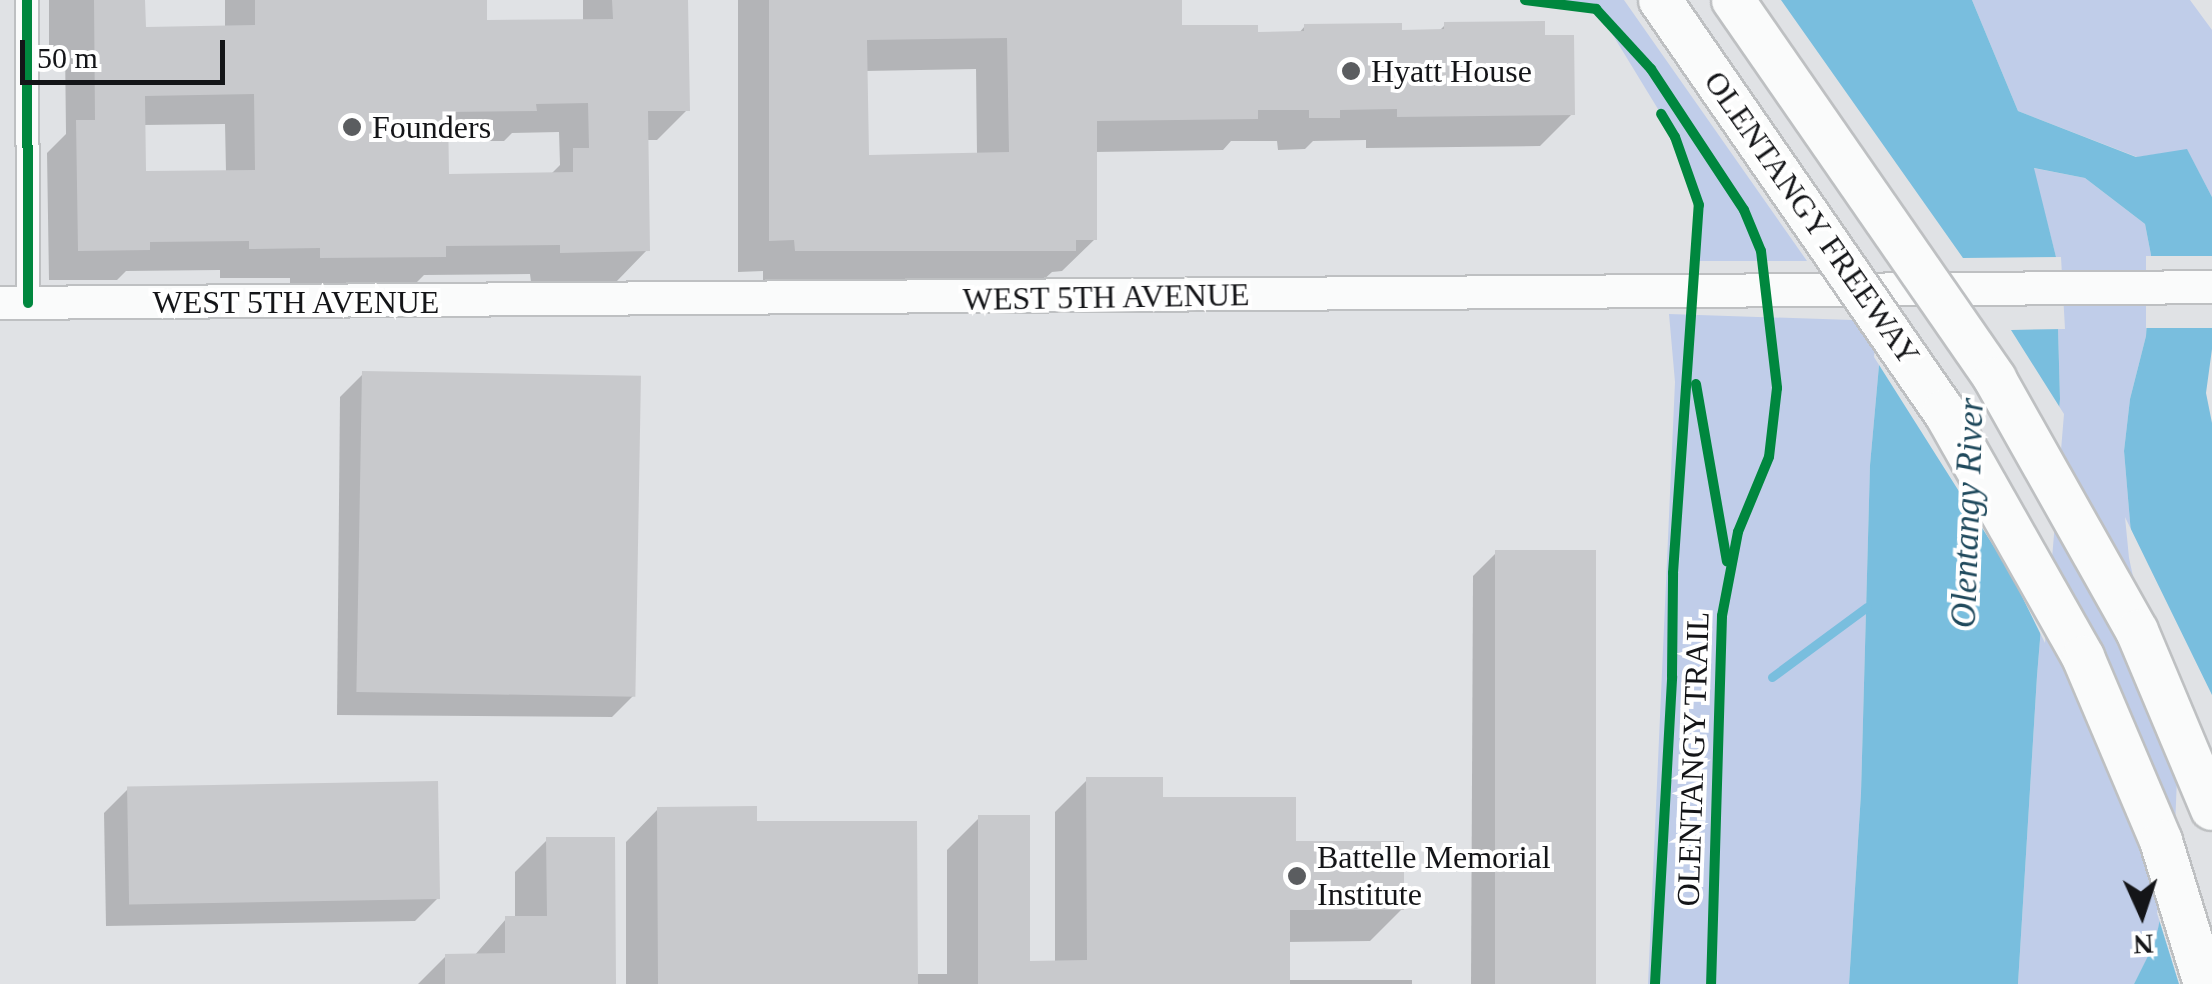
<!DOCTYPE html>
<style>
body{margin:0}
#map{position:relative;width:2212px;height:984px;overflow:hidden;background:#e0e2e5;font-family:"Times New Roman",serif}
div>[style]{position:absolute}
.green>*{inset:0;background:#c0cde9}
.water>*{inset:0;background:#79bede}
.pier>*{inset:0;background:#e0e2e5;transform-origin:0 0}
.shadow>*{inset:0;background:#0003}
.stream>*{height:9px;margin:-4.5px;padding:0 4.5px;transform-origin:4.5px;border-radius:4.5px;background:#79bede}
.building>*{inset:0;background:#c8c9cc;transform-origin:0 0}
.roads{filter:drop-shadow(2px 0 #bec0c2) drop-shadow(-2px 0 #bec0c2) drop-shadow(0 2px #bec0c2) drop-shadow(0 -2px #bec0c2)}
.minor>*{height:22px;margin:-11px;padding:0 11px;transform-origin:11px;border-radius:11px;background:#fafbfb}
.secondary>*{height:32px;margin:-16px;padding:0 16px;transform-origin:16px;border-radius:16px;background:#fafbfb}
.bridges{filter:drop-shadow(2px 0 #bec0c2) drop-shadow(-2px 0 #bec0c2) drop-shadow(0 2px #bec0c2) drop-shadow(0 -2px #bec0c2)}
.motorway-bridge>*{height:42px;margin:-21px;padding:0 21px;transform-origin:21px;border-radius:21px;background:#fafbfb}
.cycleway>*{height:10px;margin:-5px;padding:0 5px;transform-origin:5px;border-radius:5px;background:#00873e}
.dots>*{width:28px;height:28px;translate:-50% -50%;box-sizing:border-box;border:5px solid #fff;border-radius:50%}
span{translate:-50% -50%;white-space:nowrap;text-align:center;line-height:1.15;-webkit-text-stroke:8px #fff;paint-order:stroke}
.poi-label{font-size:32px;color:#141518}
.left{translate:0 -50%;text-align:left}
.street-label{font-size:32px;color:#141518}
.water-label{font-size:35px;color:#1f495c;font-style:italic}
.north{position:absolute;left:2092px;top:864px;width:100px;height:100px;-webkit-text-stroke:8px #fff;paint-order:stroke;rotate:177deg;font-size:28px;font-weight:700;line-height:40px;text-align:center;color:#141518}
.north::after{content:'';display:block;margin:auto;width:35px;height:45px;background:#141518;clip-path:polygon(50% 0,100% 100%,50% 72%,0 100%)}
.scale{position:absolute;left:20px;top:40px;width:205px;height:45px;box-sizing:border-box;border:5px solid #141518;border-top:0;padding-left:12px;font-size:30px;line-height:35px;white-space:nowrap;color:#141518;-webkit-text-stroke:8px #fff;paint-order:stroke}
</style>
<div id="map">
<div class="green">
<div style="clip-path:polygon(1525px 0,1624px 0,1807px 261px,1698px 261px,1699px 205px,1675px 137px,1597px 9px)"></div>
<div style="clip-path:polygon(1972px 0,2190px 0,2212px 30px,2212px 197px,2187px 150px,2137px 157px,2018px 111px)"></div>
<div style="clip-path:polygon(2033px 168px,2085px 178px,2145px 224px,2151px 255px,2146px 336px,2130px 399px,2124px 451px,2133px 557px,2182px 778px,2180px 828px,2155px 943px,2134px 984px,2018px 984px,2037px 676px,2060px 399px,2056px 257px)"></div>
<div style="clip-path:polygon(1669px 314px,1883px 321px,1870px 465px,1861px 793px,1849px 984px,1648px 984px,1675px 382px)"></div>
</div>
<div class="water">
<div style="clip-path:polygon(1744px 0,1972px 0,2018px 111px,2136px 157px,2187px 149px,2212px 197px,2212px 349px,2206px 393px,2212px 423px,2212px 984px,2134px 984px,2155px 942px,2180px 828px,2182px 778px,2133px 557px,2124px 451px,2130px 399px,2146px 336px,2151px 255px,2145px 224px,2085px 178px,2034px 168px,2056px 257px,2060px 399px,2037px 676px,2018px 984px,1849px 984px,1861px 793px,1870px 465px,1883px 321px,1876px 244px)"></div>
</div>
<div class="pier">
<div style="clip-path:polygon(1739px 0,1781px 0,1963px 258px,2061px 257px,2065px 329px,2011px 330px,2064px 414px,2045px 643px,2010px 572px,1874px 357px,1878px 321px,1871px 245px,1831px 145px)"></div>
<div style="left:2212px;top:256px;width:72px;height:66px;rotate:90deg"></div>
<div style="clip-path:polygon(2125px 517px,2212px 695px,2212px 984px,2179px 984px,2157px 913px,2175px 827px,2177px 778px,2129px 558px)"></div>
</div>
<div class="shadow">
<div style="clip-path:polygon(evenodd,49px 0,143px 0,143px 29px,225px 28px,225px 0,485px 0,485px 23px,583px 22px,583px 0,686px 0,687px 110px,657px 140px,646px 140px,647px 250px,617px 281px,531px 282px,530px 274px,424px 275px,413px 286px,290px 287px,290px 278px,220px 278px,220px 270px,126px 271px,117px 280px,49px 280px,47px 153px,66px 134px,65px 47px,49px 48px,49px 0,225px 124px,226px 172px,143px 173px,143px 125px,225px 124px,49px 0,559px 132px,560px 165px,550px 175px,446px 176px,446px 141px,504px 141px,512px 133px,559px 132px)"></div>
<div style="clip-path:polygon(evenodd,738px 0,1180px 0,1180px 28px,1255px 34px,1298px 34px,1305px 26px,1438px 32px,1445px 25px,1543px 37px,1572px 114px,1540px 146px,1366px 148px,1366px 140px,1313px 141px,1305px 149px,1278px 150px,1277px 141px,1231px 141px,1223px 150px,1095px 152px,1095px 239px,1062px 271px,1052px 272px,1041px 282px,763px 282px,763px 271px,738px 272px,738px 0,976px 69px,977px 155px,866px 157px,865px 71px,976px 69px)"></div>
<div style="clip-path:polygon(363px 374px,635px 694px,612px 717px,337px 715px,340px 397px)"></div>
<div style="clip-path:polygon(1496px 553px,1592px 984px,1471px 984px,1473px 576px)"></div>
<div style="clip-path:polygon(1087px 780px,1293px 844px,1402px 909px,1370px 941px,1287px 942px,1288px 980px,1412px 980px,1412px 984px,626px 984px,626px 842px,658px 809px,755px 824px,915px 974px,947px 974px,947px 850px,979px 818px,1028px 963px,1055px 963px,1055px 812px)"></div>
<div style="clip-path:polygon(128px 789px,438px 898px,415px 921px,106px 926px,104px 813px)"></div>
<div style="clip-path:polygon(547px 840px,614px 984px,418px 984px,446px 956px,474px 956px,506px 919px,515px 919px,515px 872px)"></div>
</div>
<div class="stream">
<div style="left:1772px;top:677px;width:118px;rotate:-36.4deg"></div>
</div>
<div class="building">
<div style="clip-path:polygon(evenodd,94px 0,145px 0,146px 27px,255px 25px,255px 0,487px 0,487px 20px,613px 19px,612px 0,688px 0,690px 111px,648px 111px,650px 251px,560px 253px,560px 245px,446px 246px,446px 257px,320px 258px,320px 248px,249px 249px,249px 241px,150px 242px,150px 250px,78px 251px,76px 120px,95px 120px,94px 0,254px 94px,255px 170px,146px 171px,145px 96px,254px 94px,94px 0,588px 103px,589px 148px,573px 148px,573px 172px,449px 174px,448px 112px,537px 111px,536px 104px,588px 103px)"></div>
<div style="clip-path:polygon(evenodd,769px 0,1182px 0,1182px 25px,1258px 25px,1258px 32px,1304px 31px,1304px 24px,1402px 23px,1402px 30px,1444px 29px,1444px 22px,1545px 21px,1545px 35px,1574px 35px,1575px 115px,1397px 117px,1397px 109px,1340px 110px,1340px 118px,1309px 118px,1309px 110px,1258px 110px,1258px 119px,1097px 121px,1097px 240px,1076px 240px,1076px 251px,795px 251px,794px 240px,769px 241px,769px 0,1007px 38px,1009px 152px,869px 155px,867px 40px,1007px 38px)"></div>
<div style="left:362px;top:371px;width:279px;height:321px;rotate:1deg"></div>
<div style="left:1495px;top:550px;width:101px;height:434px"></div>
<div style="clip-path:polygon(1086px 777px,1163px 777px,1163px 797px,1296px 797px,1296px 841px,1404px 841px,1404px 910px,1290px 910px,1290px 984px,978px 984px,978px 815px,1030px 815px,1030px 961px,1087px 960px)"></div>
<div style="left:438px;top:781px;width:118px;height:311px;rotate:89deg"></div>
<div style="clip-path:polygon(757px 806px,757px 821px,917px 821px,918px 984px,658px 984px,657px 807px)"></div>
<div style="clip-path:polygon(546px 837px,615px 837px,616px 984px,445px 984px,445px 954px,505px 953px,505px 916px,547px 916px)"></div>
</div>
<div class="roads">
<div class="minor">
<div style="left:27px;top:0;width:303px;rotate:89.8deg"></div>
</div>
<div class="secondary">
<div style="left:0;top:303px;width:2212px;rotate:-0.41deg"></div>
</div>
</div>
<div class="bridges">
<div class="motorway-bridge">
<div style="left:1660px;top:0;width:500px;rotate:55.4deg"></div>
<div style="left:1944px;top:411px;width:283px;rotate:60.5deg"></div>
<div style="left:2083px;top:657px;width:200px;rotate:67deg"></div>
<div style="left:2161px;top:841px;width:150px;rotate:72.9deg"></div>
<div style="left:1733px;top:0;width:461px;rotate:55.3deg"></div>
<div style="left:1995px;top:379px;width:289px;rotate:60.6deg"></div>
<div style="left:2137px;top:631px;width:193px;rotate:67.2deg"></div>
</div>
</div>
<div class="cycleway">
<div style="left:27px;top:0;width:303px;rotate:89.8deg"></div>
<div style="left:1525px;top:0;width:72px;rotate:7.2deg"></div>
<div style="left:1596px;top:9px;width:81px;rotate:47.5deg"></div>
<div style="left:1651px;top:69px;width:169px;rotate:56.6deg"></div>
<div style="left:1744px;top:210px;width:44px;rotate:67.5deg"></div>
<div style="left:1761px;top:251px;width:138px;rotate:83.3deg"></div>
<div style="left:1777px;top:388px;width:69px;rotate:96.6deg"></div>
<div style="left:1769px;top:457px;width:81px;rotate:112.5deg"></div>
<div style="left:1738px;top:532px;width:86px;rotate:100.8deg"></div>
<div style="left:1722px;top:616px;width:368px;rotate:91.7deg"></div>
<div style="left:1696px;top:384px;width:180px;rotate:80.1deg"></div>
<div style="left:1655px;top:984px;width:308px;rotate:-86.8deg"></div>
<div style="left:1672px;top:676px;width:103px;rotate:-89.4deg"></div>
<div style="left:1673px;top:573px;width:369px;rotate:-86deg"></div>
<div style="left:1699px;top:205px;width:72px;rotate:-109.4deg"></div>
<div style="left:1675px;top:137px;width:27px;rotate:-121deg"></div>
</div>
<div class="dots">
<div style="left:1351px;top:71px;background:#5b5d60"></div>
<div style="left:352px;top:127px;background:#5b5d60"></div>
<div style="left:1297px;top:876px;background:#5b5d60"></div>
</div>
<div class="poi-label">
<span class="left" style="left:1371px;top:71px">Hyatt House</span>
<span class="left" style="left:372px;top:127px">Founders</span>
<span class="left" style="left:1317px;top:876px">Battelle Memorial<br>Institute</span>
</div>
<div class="street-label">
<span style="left:1812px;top:218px;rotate:55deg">OLENTANGY FREEWAY</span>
<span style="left:1106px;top:297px;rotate:-1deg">WEST 5TH AVENUE</span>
<span style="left:296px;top:302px">WEST 5TH AVENUE</span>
<span style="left:1693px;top:759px;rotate:-88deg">OLENTANGY TRAIL</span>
</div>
<div class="water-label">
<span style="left:1968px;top:513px;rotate:-88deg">Olentangy River</span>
</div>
<div class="north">N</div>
<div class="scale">50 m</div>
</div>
